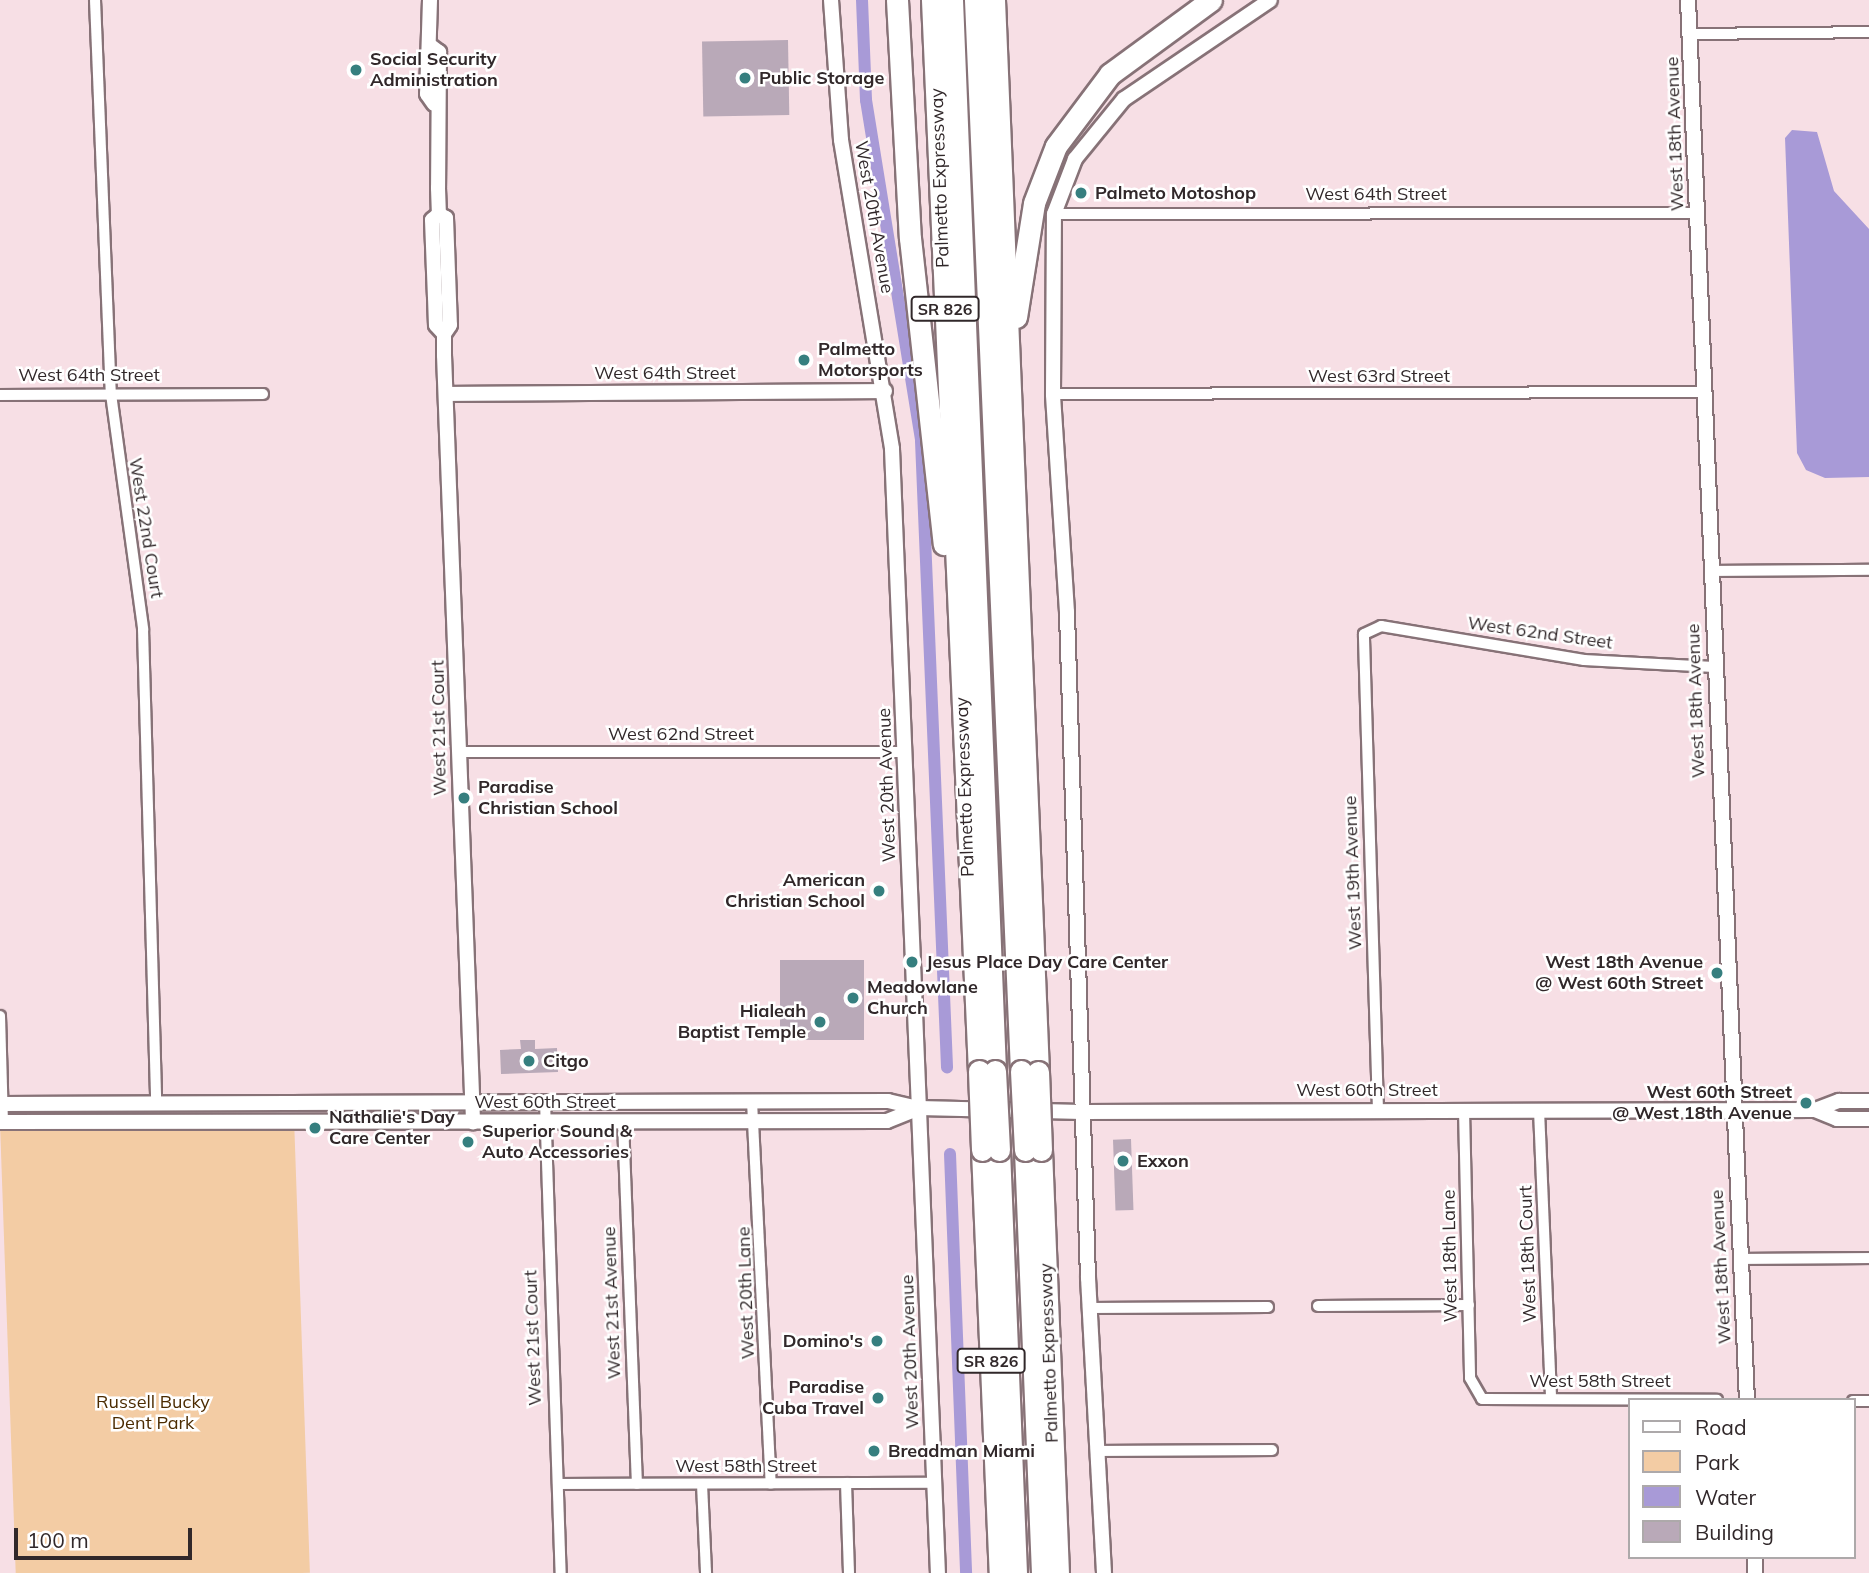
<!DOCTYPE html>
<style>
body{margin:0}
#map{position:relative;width:1869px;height:1573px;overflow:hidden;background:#f7dfe5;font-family:Mulish,sans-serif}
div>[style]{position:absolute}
.green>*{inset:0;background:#f3cca4;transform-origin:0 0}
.water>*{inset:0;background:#a89ad7}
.canal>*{height:12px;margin:-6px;padding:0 6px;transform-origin:6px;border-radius:6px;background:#a89ad7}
.building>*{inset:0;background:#b9a9b8;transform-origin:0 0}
.roads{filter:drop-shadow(2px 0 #877277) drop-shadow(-2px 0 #877277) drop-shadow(0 2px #877277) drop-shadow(0 -2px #877277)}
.minor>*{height:10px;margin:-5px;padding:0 5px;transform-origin:5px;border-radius:5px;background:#fff}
.tertiary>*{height:14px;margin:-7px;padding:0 7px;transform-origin:7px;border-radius:7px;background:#fff}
.motorway>*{height:21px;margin:-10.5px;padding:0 10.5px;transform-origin:10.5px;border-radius:10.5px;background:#fff}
.bridges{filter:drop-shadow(2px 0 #877277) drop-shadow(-2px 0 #877277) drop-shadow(0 2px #877277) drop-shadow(0 -2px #877277)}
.motorway-bridge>*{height:21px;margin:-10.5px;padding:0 10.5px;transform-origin:10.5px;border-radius:10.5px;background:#fff}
.dots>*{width:19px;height:19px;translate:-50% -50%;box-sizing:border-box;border:4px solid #fff;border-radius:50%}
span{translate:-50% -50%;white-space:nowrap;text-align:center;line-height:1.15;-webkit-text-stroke:5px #fff;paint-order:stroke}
.shield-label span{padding:2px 5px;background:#fff;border:2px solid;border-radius:5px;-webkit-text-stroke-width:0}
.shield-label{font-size:16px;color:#31282a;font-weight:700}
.poi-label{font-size:18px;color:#31282a;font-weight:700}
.left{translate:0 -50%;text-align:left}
.right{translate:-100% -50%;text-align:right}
.street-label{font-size:18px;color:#31282a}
.park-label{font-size:18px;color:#4b2b00}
.legend{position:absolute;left:1628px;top:1398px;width:228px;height:161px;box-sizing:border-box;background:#fff;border:2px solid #ada9aa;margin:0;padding:9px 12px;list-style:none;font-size:21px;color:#31282a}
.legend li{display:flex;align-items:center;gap:14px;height:35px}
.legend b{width:35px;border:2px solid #ada9aa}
.scale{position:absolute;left:14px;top:1528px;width:178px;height:32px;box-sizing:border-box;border:4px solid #31282a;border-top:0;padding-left:9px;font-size:21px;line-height:24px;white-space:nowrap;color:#31282a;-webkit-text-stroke:5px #fff;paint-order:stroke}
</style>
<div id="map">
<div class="green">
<div style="left:294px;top:1118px;width:455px;height:294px;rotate:88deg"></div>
</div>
<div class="water">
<div style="clip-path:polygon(1792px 130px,1817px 132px,1834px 191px,1869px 229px,1869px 477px,1825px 478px,1806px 470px,1797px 453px,1785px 138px)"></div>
</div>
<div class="canal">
<div style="left:862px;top:0;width:100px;rotate:87.7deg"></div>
<div style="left:866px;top:100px;width:345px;rotate:80.8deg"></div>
<div style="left:921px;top:441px;width:627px;rotate:87.62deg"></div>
<div style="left:950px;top:1154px;width:419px;rotate:87.8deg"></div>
</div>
<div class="building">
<div style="left:788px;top:40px;width:75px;height:86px;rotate:89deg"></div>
<div style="left:780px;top:960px;width:84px;height:80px"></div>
<div style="clip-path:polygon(520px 1040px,535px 1040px,535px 1049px,557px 1048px,558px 1072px,501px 1074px,500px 1050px,521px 1049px)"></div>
<div style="left:1131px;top:1139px;width:71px;height:18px;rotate:88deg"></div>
</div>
<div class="roads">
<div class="minor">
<div style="left:95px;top:0;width:394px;rotate:87.7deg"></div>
<div style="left:111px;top:394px;width:237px;rotate:82.2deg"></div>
<div style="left:143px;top:629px;width:475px;rotate:88.4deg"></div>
<div style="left:1690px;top:34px;width:179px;rotate:-0.6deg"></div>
<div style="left:1054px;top:214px;width:643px;rotate:-0.09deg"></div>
<div style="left:1053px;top:394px;width:653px;rotate:-0.18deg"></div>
<div style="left:0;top:395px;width:263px;rotate:-0.2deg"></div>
<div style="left:1712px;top:571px;width:157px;rotate:-0.4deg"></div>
<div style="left:458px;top:752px;width:447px"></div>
<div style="left:0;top:1016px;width:106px;rotate:88.4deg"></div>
<div style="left:545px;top:1101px;width:472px;rotate:88.1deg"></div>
<div style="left:752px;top:1101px;width:383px;rotate:87.2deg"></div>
<div style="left:1378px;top:1110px;width:476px;rotate:-91.7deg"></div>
<div style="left:1364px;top:634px;width:19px;rotate:-25deg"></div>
<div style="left:1381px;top:626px;width:206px;rotate:9.5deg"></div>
<div style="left:1584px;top:660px;width:130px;rotate:3.1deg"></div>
<div style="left:1464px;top:1110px;width:268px;rotate:88.7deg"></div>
<div style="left:1470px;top:1378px;width:24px;rotate:60deg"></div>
<div style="left:1482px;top:1399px;width:235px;rotate:0.2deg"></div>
<div style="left:1539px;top:1110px;width:287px;rotate:87.6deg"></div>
<div style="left:623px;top:1121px;width:363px;rotate:87.8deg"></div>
<div style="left:1740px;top:1259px;width:129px;rotate:-0.4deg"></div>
<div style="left:1318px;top:1306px;width:151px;rotate:-0.4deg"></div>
<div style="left:1089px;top:1308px;width:179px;rotate:-0.3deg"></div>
<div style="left:1853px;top:1401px;width:16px"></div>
<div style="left:1097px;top:1451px;width:175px;rotate:-0.3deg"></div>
<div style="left:846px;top:1483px;width:90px;rotate:88.1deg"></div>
<div style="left:558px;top:1484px;width:376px;rotate:-0.2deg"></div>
<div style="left:702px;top:1484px;width:89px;rotate:87.4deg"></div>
</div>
<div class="tertiary">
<div style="left:430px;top:0;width:94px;rotate:91.8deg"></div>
<div style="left:427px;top:94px;width:12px;rotate:55deg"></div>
<div style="left:831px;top:0;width:140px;rotate:85.9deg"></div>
<div style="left:841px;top:140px;width:313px;rotate:80.6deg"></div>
<div style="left:892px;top:449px;width:1125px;rotate:87.66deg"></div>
<div style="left:1688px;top:0;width:1401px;rotate:87.59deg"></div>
<div style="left:432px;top:47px;width:9px;rotate:36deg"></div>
<div style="left:439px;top:52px;width:136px;rotate:90.4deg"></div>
<div style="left:438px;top:188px;width:26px;rotate:88deg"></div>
<div style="left:439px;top:214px;width:8px;rotate:30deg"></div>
<div style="left:446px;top:218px;width:107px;rotate:87.9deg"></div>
<div style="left:450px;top:325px;width:11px;rotate:124deg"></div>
<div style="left:444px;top:334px;width:21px;rotate:90deg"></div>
<div style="left:444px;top:355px;width:768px;rotate:87.83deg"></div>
<div style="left:439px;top:214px;width:9px;rotate:139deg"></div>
<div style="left:432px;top:220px;width:77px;rotate:87.8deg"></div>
<div style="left:435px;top:297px;width:28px;rotate:88deg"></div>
<div style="left:436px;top:325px;width:12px;rotate:48deg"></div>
<div style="left:446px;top:394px;width:439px;rotate:-0.4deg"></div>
<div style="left:0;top:1104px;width:888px;rotate:-0.19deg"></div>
<div style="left:888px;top:1101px;width:32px;rotate:13deg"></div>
<div style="left:919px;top:1108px;width:163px;rotate:1.4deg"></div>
<div style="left:1082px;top:1112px;width:733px;rotate:-0.16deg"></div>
<div style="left:1815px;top:1110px;width:26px;rotate:-21deg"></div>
<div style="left:1839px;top:1101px;width:30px"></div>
<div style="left:1815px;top:1110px;width:24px;rotate:22deg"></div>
<div style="left:1837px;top:1119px;width:32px"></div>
<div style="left:0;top:1122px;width:887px;rotate:-0.06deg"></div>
<div style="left:887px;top:1121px;width:35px;rotate:-22deg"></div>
<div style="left:1755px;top:1557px;width:16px;rotate:90deg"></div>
<div style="left:1104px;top:1573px;width:295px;rotate:-93.1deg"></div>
<div style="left:1088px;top:1278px;width:666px;rotate:-91.81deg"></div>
<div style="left:1067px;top:612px;width:218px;rotate:-93.7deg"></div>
<div style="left:1053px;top:394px;width:180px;rotate:-89.7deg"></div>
<div style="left:1054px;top:214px;width:59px;rotate:-69.1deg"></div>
<div style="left:1075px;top:159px;width:77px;rotate:-50.8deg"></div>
<div style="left:1124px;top:99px;width:176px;rotate:-34.1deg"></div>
</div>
<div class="motorway">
<div style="left:897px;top:0;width:238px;rotate:86.9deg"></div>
<div style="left:910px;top:238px;width:308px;rotate:83.7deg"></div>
<div style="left:932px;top:0;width:1072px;rotate:87.49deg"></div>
<div style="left:952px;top:0;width:1072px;rotate:87.7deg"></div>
<div style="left:975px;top:0;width:1072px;rotate:87.54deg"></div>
<div style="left:994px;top:0;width:1073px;rotate:87.65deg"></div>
<div style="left:1016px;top:317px;width:115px;rotate:-81deg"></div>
<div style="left:1034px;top:203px;width:61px;rotate:-68.9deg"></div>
<div style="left:1056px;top:146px;width:90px;rotate:-53.1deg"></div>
<div style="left:1110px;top:74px;width:125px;rotate:-36.2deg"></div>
<div style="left:982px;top:1150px;width:423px;rotate:87.6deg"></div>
<div style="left:999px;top:1150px;width:423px;rotate:87.7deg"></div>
<div style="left:1025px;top:1150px;width:423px;rotate:87.7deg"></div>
<div style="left:1041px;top:1150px;width:423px;rotate:87.7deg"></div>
</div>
</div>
<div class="bridges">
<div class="motorway-bridge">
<div style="left:979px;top:1071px;width:79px;rotate:87.8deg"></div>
<div style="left:995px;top:1071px;width:79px;rotate:87.1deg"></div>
<div style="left:1021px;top:1071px;width:79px;rotate:87.1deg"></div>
<div style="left:1038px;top:1072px;width:78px;rotate:87.8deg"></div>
</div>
</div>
<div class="dots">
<div style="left:356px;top:70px;background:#367f7f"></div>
<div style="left:745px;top:78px;background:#367f7f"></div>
<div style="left:1081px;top:193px;background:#367f7f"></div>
<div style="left:804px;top:360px;background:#367f7f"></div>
<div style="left:464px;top:798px;background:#367f7f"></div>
<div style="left:879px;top:891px;background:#367f7f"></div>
<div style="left:912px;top:962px;background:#367f7f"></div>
<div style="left:1717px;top:973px;background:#367f7f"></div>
<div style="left:853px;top:998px;background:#367f7f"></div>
<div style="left:820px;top:1022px;background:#367f7f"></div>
<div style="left:529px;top:1061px;background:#367f7f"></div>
<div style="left:1806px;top:1103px;background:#367f7f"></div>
<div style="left:315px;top:1128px;background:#367f7f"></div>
<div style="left:468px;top:1142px;background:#367f7f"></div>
<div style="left:1123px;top:1161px;background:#367f7f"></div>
<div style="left:877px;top:1341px;background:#367f7f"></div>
<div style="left:878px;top:1398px;background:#367f7f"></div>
<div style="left:874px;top:1451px;background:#367f7f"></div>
</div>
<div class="shield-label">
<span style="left:945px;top:309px">SR 826</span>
<span style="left:991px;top:1361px">SR 826</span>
</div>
<div class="poi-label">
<span class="left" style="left:370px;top:70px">Social Security<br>Administration</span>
<span class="left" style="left:759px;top:78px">Public Storage</span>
<span class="left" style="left:1095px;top:193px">Palmeto Motoshop</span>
<span class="left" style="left:818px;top:360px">Palmetto<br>Motorsports</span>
<span class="left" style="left:478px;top:798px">Paradise<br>Christian School</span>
<span class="right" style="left:865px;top:891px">American<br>Christian School</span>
<span class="left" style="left:926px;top:962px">Jesus Place Day Care Center</span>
<span class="right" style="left:1703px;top:973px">West 18th Avenue<br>@ West 60th Street</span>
<span class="left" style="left:867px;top:998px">Meadowlane<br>Church</span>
<span class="right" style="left:806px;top:1022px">Hialeah<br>Baptist Temple</span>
<span class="left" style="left:543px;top:1061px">Citgo</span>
<span class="right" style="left:1792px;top:1103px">West 60th Street<br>@ West 18th Avenue</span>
<span class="left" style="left:329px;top:1128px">Nathalie's Day<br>Care Center</span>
<span class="left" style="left:482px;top:1142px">Superior Sound &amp;<br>Auto Accessories</span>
<span class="left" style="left:1137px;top:1161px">Exxon</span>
<span class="right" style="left:863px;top:1341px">Domino's</span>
<span class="right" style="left:864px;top:1398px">Paradise<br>Cuba Travel</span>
<span class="left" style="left:888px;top:1451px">Breadman Miami</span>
</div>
<div class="street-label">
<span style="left:1675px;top:134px;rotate:-92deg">West 18th Avenue</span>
<span style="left:940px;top:178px;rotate:-92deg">Palmetto Expressway</span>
<span style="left:1376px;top:194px">West 64th Street</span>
<span style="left:874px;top:217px;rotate:80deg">West 20th Avenue</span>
<span style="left:665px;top:373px">West 64th Street</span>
<span style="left:89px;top:375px">West 64th Street</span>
<span style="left:1379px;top:376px">West 63rd Street</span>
<span style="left:146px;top:528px;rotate:81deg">West 22nd Court</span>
<span style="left:1540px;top:633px;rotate:8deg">West 62nd Street</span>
<span style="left:1696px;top:701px;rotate:-92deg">West 18th Avenue</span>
<span style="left:439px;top:728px;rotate:-91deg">West 21st Court</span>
<span style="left:681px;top:734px">West 62nd Street</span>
<span style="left:887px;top:785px;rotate:-92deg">West 20th Avenue</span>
<span style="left:965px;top:787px;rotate:-92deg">Palmetto Expressway</span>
<span style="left:1353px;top:873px;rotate:-92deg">West 19th Avenue</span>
<span style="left:1367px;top:1090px">West 60th Street</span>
<span style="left:545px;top:1102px">West 60th Street</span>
<span style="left:1528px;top:1254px;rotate:-92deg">West 18th Court</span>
<span style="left:1450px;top:1256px;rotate:-91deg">West 18th Lane</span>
<span style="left:1721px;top:1267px;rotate:-93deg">West 18th Avenue</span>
<span style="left:746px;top:1293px;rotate:-92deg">West 20th Lane</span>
<span style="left:612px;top:1303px;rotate:-92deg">West 21st Avenue</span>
<span style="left:533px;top:1338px;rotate:-92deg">West 21st Court</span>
<span style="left:910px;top:1352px;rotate:-92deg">West 20th Avenue</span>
<span style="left:1049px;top:1353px;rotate:-92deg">Palmetto Expressway</span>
<span style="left:1600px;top:1381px">West 58th Street</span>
<span style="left:746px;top:1466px">West 58th Street</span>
</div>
<div class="park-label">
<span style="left:153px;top:1413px">Russell Bucky<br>Dent Park</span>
</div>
<ul class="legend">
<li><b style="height:9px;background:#fff"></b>Road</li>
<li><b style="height:19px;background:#f3cca4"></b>Park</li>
<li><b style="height:19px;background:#a89ad7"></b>Water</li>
<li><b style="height:19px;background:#b9a9b8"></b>Building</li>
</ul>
<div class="scale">100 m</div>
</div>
